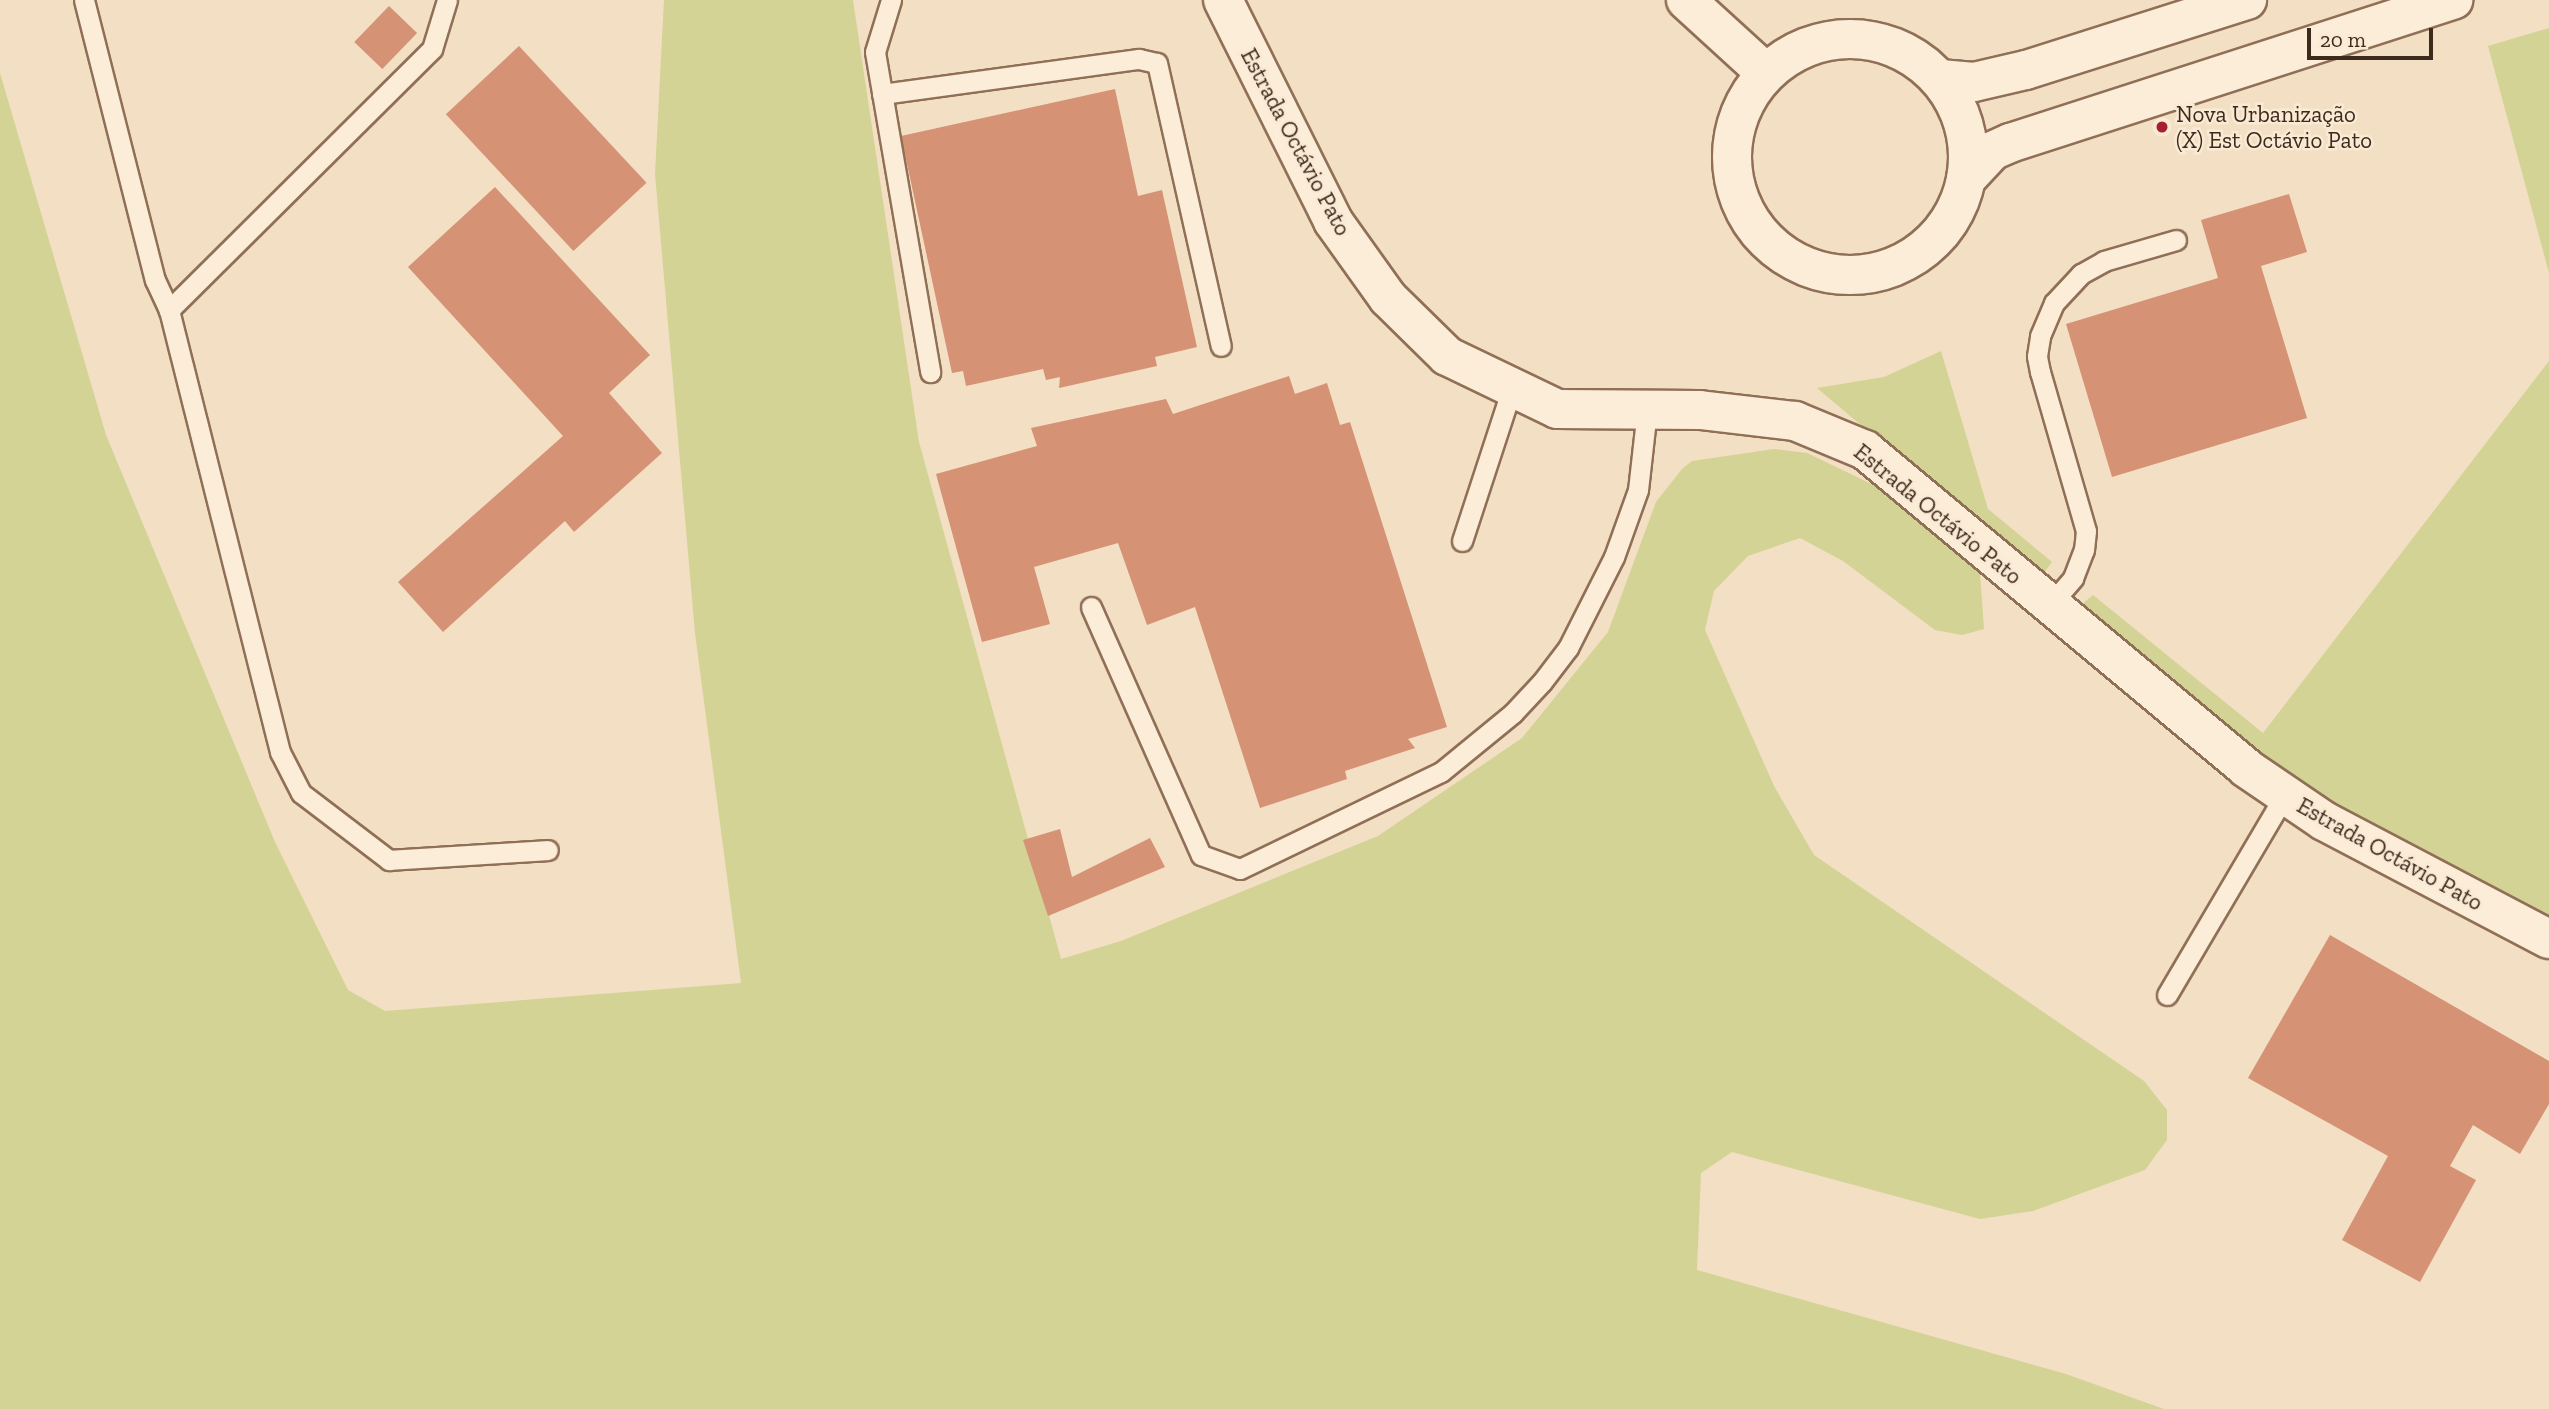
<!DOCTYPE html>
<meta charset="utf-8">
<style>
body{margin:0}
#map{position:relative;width:2549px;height:1409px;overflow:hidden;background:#f3dfc3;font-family:"Zilla Slab",serif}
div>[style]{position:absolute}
.green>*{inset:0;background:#d3d395}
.building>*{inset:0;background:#d59275;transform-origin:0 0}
.roads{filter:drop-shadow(2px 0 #906f57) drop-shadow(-2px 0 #906f57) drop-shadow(0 2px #906f57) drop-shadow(0 -2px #906f57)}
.service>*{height:19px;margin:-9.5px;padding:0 9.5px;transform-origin:9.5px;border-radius:9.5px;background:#fcedd8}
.minor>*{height:38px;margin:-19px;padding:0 19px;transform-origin:19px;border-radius:19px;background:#fcedd8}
.tertiary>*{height:38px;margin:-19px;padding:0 19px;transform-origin:19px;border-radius:19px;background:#fcedd8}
.tertiary>.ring{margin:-19px;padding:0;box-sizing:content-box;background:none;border:38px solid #fcedd8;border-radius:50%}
.dots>*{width:19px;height:19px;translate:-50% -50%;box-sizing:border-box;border:4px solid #f9ead4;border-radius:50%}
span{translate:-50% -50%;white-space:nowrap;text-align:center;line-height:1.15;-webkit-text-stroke:5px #f9ead4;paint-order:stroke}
.poi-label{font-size:23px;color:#3e291d}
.left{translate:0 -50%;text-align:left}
.street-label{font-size:23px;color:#3e291d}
.scale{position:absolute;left:2307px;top:28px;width:126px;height:32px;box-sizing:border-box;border:4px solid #3e291d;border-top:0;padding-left:9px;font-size:21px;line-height:24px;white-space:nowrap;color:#3e291d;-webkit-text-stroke:5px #f9ead4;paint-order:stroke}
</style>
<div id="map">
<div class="green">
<div style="clip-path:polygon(664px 0,853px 0,919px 442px,1061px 959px,1121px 941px,1378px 836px,1522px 738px,1608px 632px,1656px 502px,1682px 469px,1692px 461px,1774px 449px,1807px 453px,1884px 490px,1980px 573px,1984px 629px,1962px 635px,1935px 630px,1843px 561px,1800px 538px,1748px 556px,1714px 591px,1705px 630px,1774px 786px,1814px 855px,2144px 1081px,2167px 1110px,2167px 1140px,2145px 1170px,2033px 1211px,1980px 1219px,1732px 1152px,1701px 1173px,1697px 1270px,2066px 1374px,2164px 1409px,0 1409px,0 73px,106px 435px,275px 842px,348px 990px,385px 1011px,741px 983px,695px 633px,655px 174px)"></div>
<div style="clip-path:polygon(2549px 28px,2549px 273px,2488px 46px)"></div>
<div style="clip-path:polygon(1941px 351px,1988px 509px,2052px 562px,2041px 577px,1817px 388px,1884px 377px)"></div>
<div style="clip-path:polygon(2549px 361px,2549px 920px,2377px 833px,2279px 770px,2082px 604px,2093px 595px,2263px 733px)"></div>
</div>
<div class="building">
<div style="left:389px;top:6px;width:39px;height:50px;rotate:44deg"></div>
<div style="left:519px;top:46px;width:187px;height:100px;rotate:47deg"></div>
<div style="clip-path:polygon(1115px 89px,1138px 196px,1162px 190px,1197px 347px,1155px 357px,1157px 366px,1059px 388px,1060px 377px,1046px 380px,1043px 369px,966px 386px,963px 371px,952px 373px,901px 136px)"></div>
<div style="clip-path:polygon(495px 187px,650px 355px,609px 393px,662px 453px,574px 532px,565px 521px,443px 632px,398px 582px,563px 436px,408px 267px)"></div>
<div style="clip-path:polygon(2289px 194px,2307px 252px,2261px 266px,2307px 418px,2112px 477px,2066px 324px,2218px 278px,2201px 220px)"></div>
<div style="clip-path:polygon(1289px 376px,1295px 394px,1327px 383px,1340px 425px,1350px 422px,1447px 727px,1408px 739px,1415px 748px,1345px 771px,1347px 779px,1260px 808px,1195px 607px,1147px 625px,1118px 543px,1034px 567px,1050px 624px,982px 642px,936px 474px,1037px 446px,1031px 428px,1166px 399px,1173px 414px)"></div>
<div style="clip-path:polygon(1060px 829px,1072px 877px,1150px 838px,1165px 867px,1048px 916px,1023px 840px)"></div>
<div style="clip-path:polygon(2330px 935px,2549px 1061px,2549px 1104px,2520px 1154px,2473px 1125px,2450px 1166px,2476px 1180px,2420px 1282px,2342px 1240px,2388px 1156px,2248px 1078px)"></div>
</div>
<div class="roads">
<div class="service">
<div style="left:84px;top:0;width:289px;rotate:75.8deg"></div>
<div style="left:155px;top:280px;width:33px;rotate:65deg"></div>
<div style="left:447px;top:0;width:51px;rotate:107deg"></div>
<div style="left:432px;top:49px;width:371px;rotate:135.2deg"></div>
<div style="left:169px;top:310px;width:456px;rotate:75.9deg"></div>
<div style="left:280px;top:752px;width:46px;rotate:62.9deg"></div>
<div style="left:301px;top:793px;width:111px;rotate:37.3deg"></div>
<div style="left:389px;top:860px;width:159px;rotate:-3.6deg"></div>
<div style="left:891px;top:0;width:54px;rotate:107.1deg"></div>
<div style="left:875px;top:52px;width:325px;rotate:80.2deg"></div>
<div style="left:882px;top:94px;width:259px;rotate:-7.8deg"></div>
<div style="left:1139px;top:59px;width:18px;rotate:13deg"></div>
<div style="left:1157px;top:63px;width:290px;rotate:77.3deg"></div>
<div style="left:1462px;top:541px;width:161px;rotate:-71.9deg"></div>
<div style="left:2049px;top:606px;width:37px;rotate:-49deg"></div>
<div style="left:2073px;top:578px;width:30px;rotate:-69deg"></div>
<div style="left:2084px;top:550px;width:19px;rotate:-84deg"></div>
<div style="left:2086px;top:531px;width:166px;rotate:-106.1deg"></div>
<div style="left:2040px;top:372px;width:16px;rotate:-101deg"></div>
<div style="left:2037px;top:356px;width:20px;rotate:-81deg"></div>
<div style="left:2040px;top:336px;width:36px;rotate:-67deg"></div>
<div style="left:2054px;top:303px;width:40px;rotate:-47deg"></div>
<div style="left:2081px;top:274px;width:26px;rotate:-29deg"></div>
<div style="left:2104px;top:261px;width:75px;rotate:-16.3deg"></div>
<div style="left:1091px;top:607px;width:271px;rotate:66.1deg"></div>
<div style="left:1201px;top:855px;width:41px;rotate:19.7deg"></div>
<div style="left:1240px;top:869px;width:223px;rotate:-25.8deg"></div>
<div style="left:1441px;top:772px;width:93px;rotate:-39.3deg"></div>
<div style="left:1513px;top:713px;width:42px;rotate:-46.9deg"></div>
<div style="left:1542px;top:682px;width:43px;rotate:-52.6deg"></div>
<div style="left:1568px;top:648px;width:102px;rotate:-63.2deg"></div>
<div style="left:1614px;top:557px;width:71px;rotate:-70.3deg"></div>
<div style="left:1638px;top:490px;width:81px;rotate:-83.6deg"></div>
<div style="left:2167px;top:995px;width:232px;rotate:-59.5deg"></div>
</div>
<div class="minor">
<div style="left:1223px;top:0;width:247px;rotate:63.5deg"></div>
<div style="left:1333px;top:221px;width:95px;rotate:54.5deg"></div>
<div style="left:1388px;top:298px;width:83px;rotate:44.5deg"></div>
<div style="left:1447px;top:356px;width:122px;rotate:25.7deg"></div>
<div style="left:1557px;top:409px;width:143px;rotate:0.4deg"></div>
<div style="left:1700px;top:410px;width:96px;rotate:6.6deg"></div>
<div style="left:1795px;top:421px;width:76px;rotate:22.5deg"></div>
<div style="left:1865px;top:450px;width:496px;rotate:39.8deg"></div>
<div style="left:2246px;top:768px;width:94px;rotate:34.2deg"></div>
<div style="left:2324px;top:821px;width:254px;rotate:27.7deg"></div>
</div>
<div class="tertiary">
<div style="left:1686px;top:0;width:108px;rotate:42.4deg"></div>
<div class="ring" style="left:1732px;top:39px;width:198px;height:198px"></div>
<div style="left:1940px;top:79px;width:34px;rotate:5deg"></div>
<div style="left:1974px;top:82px;width:53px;rotate:-13deg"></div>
<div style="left:2026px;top:70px;width:232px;rotate:-17.6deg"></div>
<div style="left:1966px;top:179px;width:38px;rotate:-47deg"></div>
<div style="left:1992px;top:151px;width:20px;rotate:-24deg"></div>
<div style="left:2010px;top:143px;width:466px;rotate:-17.9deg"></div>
</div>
</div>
<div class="dots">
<div style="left:2162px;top:127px;background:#a62031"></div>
</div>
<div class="poi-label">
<span class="left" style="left:2176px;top:127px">Nova Urbanização<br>(X) Est Octávio Pato</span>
</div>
<div class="street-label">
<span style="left:1296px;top:142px;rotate:62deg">Estrada Octávio Pato</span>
<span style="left:1938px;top:514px;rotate:39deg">Estrada Octávio Pato</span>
<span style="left:2390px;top:854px;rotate:29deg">Estrada Octávio Pato</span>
</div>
<div class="scale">20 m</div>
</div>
